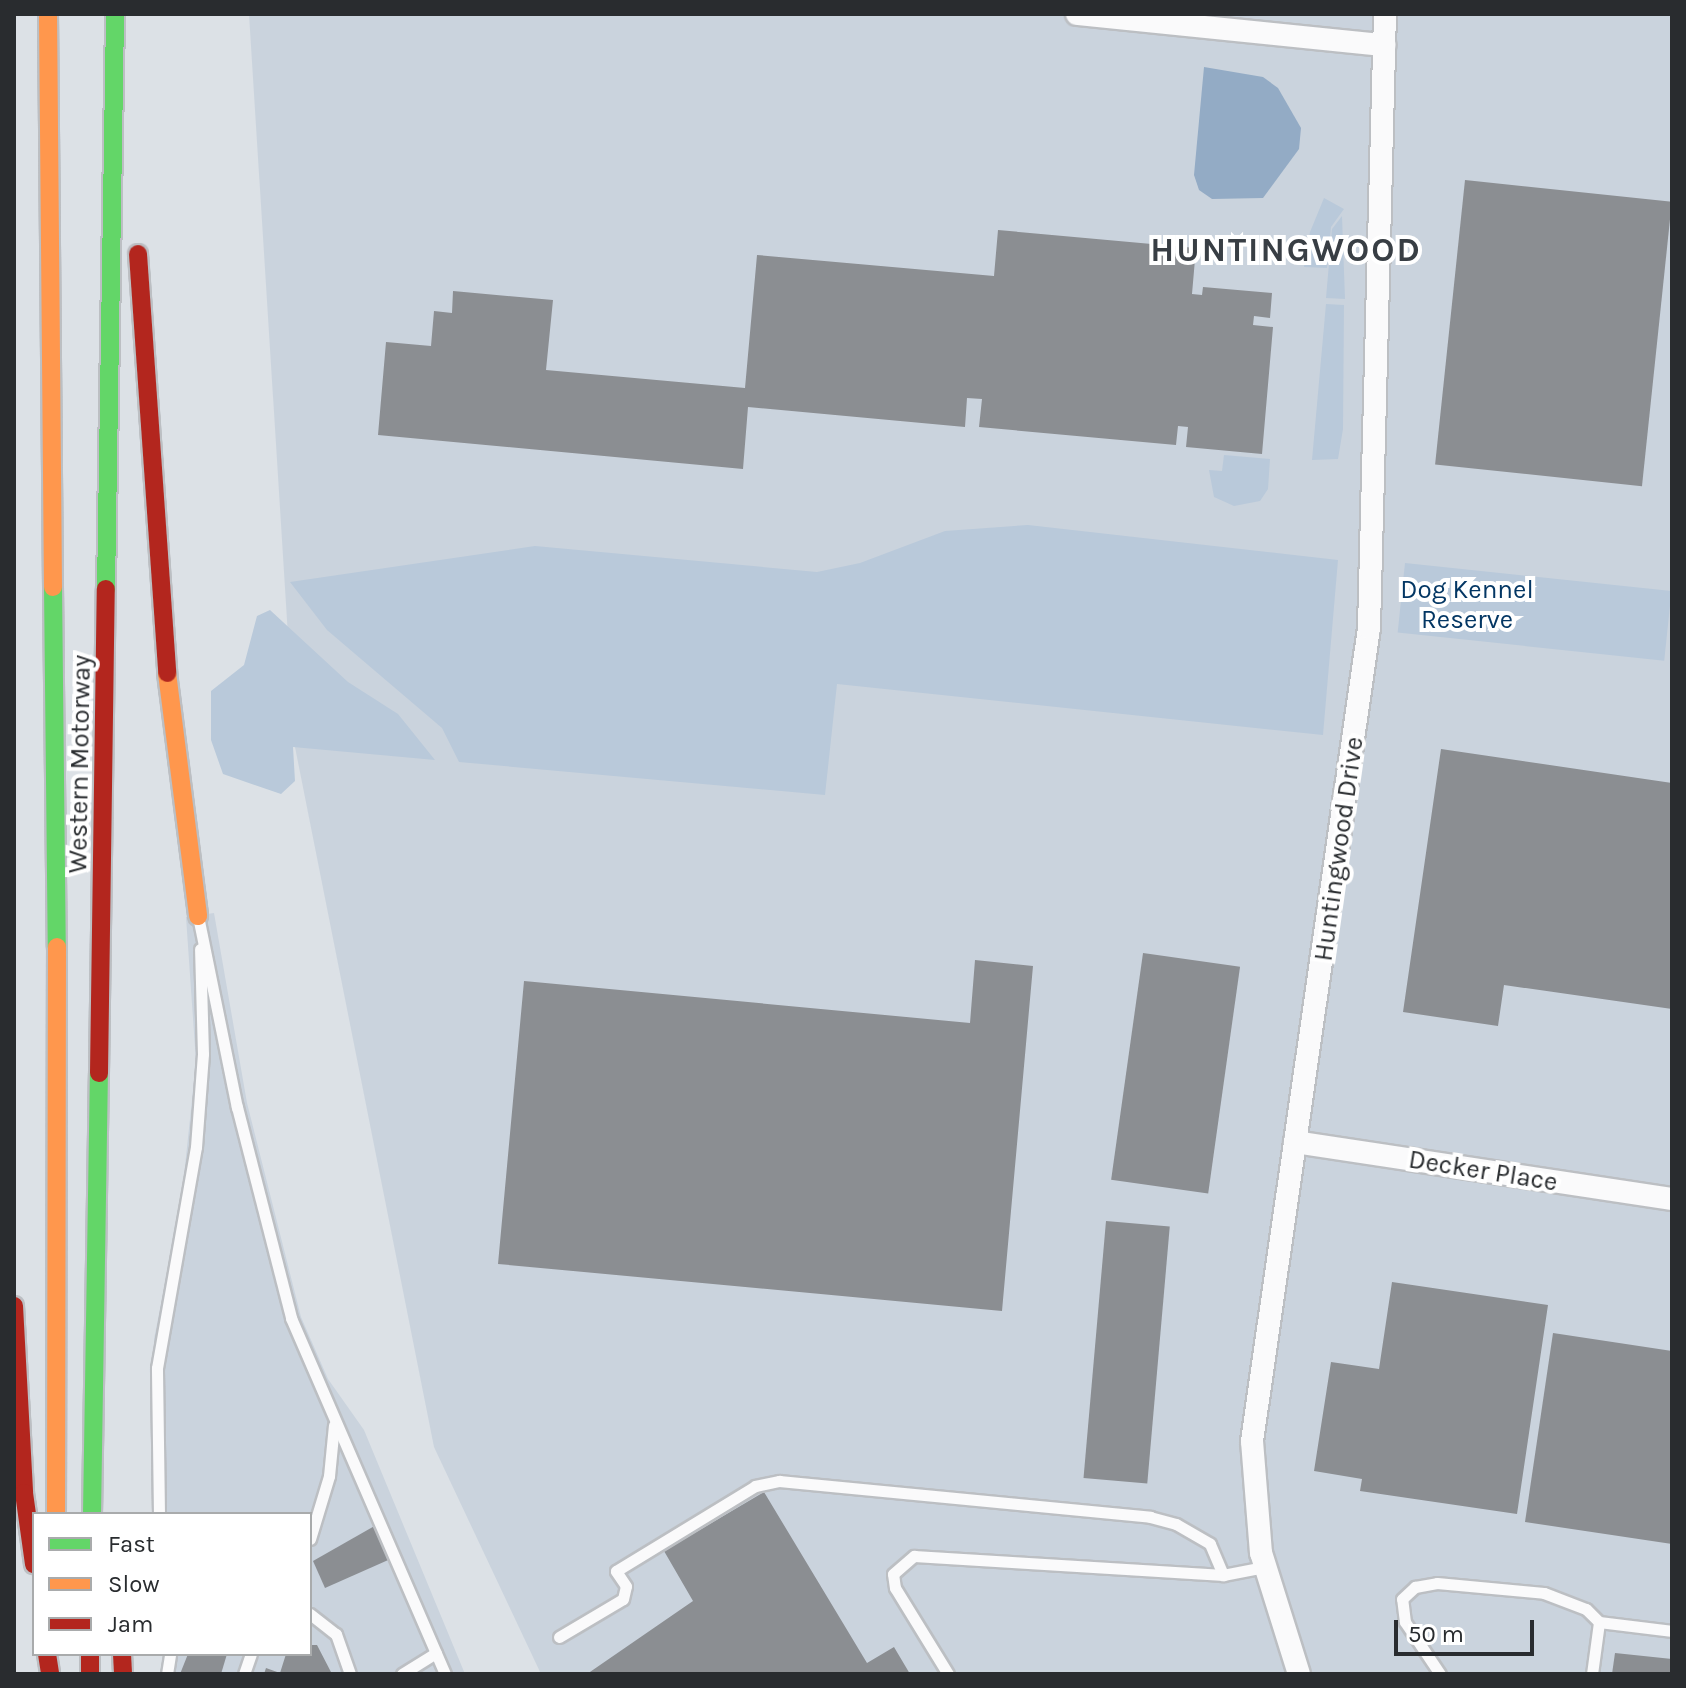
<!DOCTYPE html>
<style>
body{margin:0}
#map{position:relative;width:1686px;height:1688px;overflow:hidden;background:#dce1e6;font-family:Karla,sans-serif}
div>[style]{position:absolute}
.built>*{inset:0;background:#cad3dd}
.green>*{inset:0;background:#b9c9da;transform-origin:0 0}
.water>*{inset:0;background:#93abc5}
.building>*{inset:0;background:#8b8e92;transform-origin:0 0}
.roads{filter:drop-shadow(2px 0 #bcbfc3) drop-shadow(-2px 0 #bcbfc3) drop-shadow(0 2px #bcbfc3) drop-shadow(0 -2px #bcbfc3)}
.lane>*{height:11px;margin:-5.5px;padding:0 5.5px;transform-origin:5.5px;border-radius:5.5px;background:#fafafb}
.street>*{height:22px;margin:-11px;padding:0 11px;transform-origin:11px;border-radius:11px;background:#fafafb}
.fast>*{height:18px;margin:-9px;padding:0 9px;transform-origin:9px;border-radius:9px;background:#63d668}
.slow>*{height:18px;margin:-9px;padding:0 9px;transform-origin:9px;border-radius:9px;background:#ff974d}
.jam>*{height:18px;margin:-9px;padding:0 9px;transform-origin:9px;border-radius:9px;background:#b3261e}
span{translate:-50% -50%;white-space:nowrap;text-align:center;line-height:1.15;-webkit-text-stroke:8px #fff;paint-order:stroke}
.park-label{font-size:26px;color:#043764}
.street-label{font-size:26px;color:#292c2f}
.district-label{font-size:34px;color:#383e44;font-weight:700;letter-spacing:2px}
.frame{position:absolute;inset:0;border:16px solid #292c2f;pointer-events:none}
.legend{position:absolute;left:32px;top:1512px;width:280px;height:144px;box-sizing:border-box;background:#fff;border:2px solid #a9abac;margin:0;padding:10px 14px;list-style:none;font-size:24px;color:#292c2f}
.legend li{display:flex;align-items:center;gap:16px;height:40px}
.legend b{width:40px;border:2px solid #a9abac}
.scale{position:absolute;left:1394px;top:1620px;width:140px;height:36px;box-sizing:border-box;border:4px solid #292c2f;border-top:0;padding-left:10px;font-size:24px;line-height:28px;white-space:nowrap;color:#292c2f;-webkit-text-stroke:6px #fff;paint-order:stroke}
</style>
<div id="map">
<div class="built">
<div style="clip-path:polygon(249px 14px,1672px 14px,1672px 1674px,541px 1674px,434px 1447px,295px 747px)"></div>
<div style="clip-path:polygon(214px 913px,247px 1103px,301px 1317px,328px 1379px,364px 1430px,465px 1674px,160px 1674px,164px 1654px,310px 1654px,310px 1514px,154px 1514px,154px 1339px,181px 1204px,196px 1062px,186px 917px)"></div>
</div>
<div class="green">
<div style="clip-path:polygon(1324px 198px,1344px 209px,1331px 227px,1327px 268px,1304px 267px,1310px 232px)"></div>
<div style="clip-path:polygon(1342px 216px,1345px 299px,1326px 298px,1332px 229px)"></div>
<div style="clip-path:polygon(1326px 304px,1344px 305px,1343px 429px,1338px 459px,1312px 460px)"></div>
<div style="clip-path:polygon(1224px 455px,1270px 459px,1268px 489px,1260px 501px,1234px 506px,1214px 497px,1209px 470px,1222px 471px)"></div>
<div style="clip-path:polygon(1028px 525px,1338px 560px,1323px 735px,837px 684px,825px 795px,459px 762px,442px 728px,327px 630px,290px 582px,535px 546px,817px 572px,860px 563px,945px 531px)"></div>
<div style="left:1405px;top:563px;width:268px;height:70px;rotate:6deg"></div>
<div style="clip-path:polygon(270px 610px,348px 682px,398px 714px,435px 760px,293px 747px,295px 781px,281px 794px,223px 774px,211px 740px,211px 691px,244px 665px,257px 616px)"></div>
</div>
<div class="water">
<div style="clip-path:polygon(1204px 67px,1263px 77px,1278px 88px,1301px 128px,1299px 149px,1263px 198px,1212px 199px,1199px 190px,1194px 175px)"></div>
</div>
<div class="building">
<div style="left:1465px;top:180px;width:208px;height:286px;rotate:6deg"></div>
<div style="clip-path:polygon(998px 230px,1196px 248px,1192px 294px,1202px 295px,1203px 287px,1272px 293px,1270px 318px,1254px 316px,1253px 325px,1273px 327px,1262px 454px,1186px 447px,1188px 427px,1178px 426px,1176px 445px,979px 427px,982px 399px,967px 398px,965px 427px,748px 407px,743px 469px,378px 435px,386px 342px,431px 346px,434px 311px,452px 313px,453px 291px,553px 300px,546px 370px,745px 388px,757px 255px,994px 276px)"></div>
<div style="clip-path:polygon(1441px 749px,1672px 783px,1672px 1009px,1504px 985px,1498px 1026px,1403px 1012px)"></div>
<div style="left:1143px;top:953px;width:98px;height:229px;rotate:8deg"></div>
<div style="clip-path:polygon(975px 960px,1033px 966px,1002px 1311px,498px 1264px,524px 981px,970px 1023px)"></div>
<div style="left:1106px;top:1221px;width:64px;height:258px;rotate:5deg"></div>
<div style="clip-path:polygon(1392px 1282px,1548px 1305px,1517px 1514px,1360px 1491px,1362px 1479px,1314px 1471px,1331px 1362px,1379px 1369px)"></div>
<div style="clip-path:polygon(1553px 1333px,1672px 1351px,1672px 1544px,1525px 1522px)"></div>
<div style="clip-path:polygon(764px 1492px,867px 1663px,894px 1647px,910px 1674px,587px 1674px,693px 1601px,664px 1551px)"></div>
<div style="clip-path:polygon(378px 1524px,395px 1557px,325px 1588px,313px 1561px)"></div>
<div style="clip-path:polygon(310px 1645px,317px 1645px,332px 1674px,264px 1674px,266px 1668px,280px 1673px,286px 1654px,310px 1654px)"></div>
<div style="clip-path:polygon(1615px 1653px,1672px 1659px,1672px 1674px,1612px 1674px)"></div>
<div style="clip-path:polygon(188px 1654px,227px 1654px,221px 1674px,180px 1674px)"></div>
</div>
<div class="roads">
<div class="lane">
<div style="left:199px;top:921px;width:190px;rotate:78.5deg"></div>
<div style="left:237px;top:1107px;width:218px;rotate:75.6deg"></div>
<div style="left:291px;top:1318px;width:388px;rotate:66.6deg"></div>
<div style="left:159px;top:1514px;width:146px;rotate:-90.8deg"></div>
<div style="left:157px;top:1368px;width:224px;rotate:-80deg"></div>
<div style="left:196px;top:1147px;width:93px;rotate:-85.7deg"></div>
<div style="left:203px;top:1054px;width:105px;rotate:-91.6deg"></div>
<div style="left:310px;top:1539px;width:66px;rotate:-73.2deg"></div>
<div style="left:329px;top:1476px;width:51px;rotate:-84.4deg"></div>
<div style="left:310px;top:1614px;width:33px;rotate:38deg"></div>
<div style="left:336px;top:1634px;width:42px;rotate:70.7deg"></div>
<div style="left:559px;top:1637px;width:74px;rotate:-30.7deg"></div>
<div style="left:623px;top:1599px;width:13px;rotate:-77deg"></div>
<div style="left:626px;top:1586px;width:18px;rotate:-124deg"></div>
<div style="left:616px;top:1571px;width:163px;rotate:-31.4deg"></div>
<div style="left:755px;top:1486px;width:25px;rotate:-12deg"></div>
<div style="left:779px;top:1481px;width:373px;rotate:5.5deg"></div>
<div style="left:1150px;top:1517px;width:27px;rotate:15deg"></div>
<div style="left:1176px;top:1524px;width:39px;rotate:30deg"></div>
<div style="left:1210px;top:1544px;width:34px;rotate:67deg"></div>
<div style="left:167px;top:1674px;width:20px;rotate:-81deg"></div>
<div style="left:244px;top:1674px;width:21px;rotate:-71deg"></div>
<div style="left:402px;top:1674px;width:40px;rotate:-32deg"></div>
<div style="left:948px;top:1674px;width:101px;rotate:-121.6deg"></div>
<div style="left:895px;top:1588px;width:14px;rotate:-98deg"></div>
<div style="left:893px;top:1574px;width:28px;rotate:-41deg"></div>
<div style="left:914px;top:1556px;width:310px;rotate:3.5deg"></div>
<div style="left:1223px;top:1575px;width:42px;rotate:-11deg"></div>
<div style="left:1440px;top:1674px;width:63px;rotate:-123.9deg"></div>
<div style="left:1405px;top:1622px;width:23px;rotate:-97deg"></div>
<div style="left:1402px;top:1599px;width:18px;rotate:-43deg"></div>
<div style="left:1415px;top:1587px;width:22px;rotate:-10deg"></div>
<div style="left:1437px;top:1583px;width:107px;rotate:5.3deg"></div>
<div style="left:1544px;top:1593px;width:45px;rotate:20.9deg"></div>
<div style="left:1586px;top:1609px;width:18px;rotate:45deg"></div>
<div style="left:1592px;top:1674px;width:52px;rotate:-82.3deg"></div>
<div style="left:1599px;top:1622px;width:74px;rotate:7deg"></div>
</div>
<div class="street">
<div style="left:1077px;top:14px;width:309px;rotate:5.8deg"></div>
<div style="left:1295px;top:1142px;width:381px;rotate:8.6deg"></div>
<div style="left:1299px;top:1674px;width:127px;rotate:-107.4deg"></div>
<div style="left:1261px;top:1553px;width:112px;rotate:-94.6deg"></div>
<div style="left:1252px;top:1441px;width:821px;rotate:-81.81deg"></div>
<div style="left:1369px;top:628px;width:614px;rotate:-88.51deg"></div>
</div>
<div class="fast">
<div style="left:53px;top:587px;width:360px;rotate:89.4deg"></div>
<div style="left:106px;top:589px;width:575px;rotate:-89.1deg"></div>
<div style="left:92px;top:1514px;width:441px;rotate:-89.1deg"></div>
</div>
<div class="slow">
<div style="left:48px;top:14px;width:573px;rotate:89.5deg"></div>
<div style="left:167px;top:673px;width:245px;rotate:82.7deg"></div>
<div style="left:56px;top:1514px;width:567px;rotate:-89.9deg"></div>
</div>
<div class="jam">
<div style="left:138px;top:254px;width:420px;rotate:86deg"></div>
<div style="left:99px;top:1073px;width:484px;rotate:-89.2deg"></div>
<div style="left:14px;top:1306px;width:187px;rotate:86.9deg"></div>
<div style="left:24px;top:1493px;width:72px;rotate:82deg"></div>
<div style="left:47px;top:1654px;width:20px;rotate:81deg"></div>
<div style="left:90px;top:1654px;width:20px;rotate:90deg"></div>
<div style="left:122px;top:1654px;width:20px;rotate:87deg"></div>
</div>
</div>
<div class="park-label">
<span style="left:1467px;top:605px">Dog Kennel<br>Reserve</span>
</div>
<div class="street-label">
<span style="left:80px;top:764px;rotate:-89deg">Western Motorway</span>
<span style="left:1339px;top:849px;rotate:-82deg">Huntingwood Drive</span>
<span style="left:1483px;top:1171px;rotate:9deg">Decker Place</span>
</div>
<div class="district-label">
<span style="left:1286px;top:251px">HUNTINGWOOD</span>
</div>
<div class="frame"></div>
<ul class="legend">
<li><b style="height:10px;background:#63d668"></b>Fast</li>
<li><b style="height:10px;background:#ff974d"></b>Slow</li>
<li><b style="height:10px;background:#b3261e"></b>Jam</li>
</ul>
<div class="scale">50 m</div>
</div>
